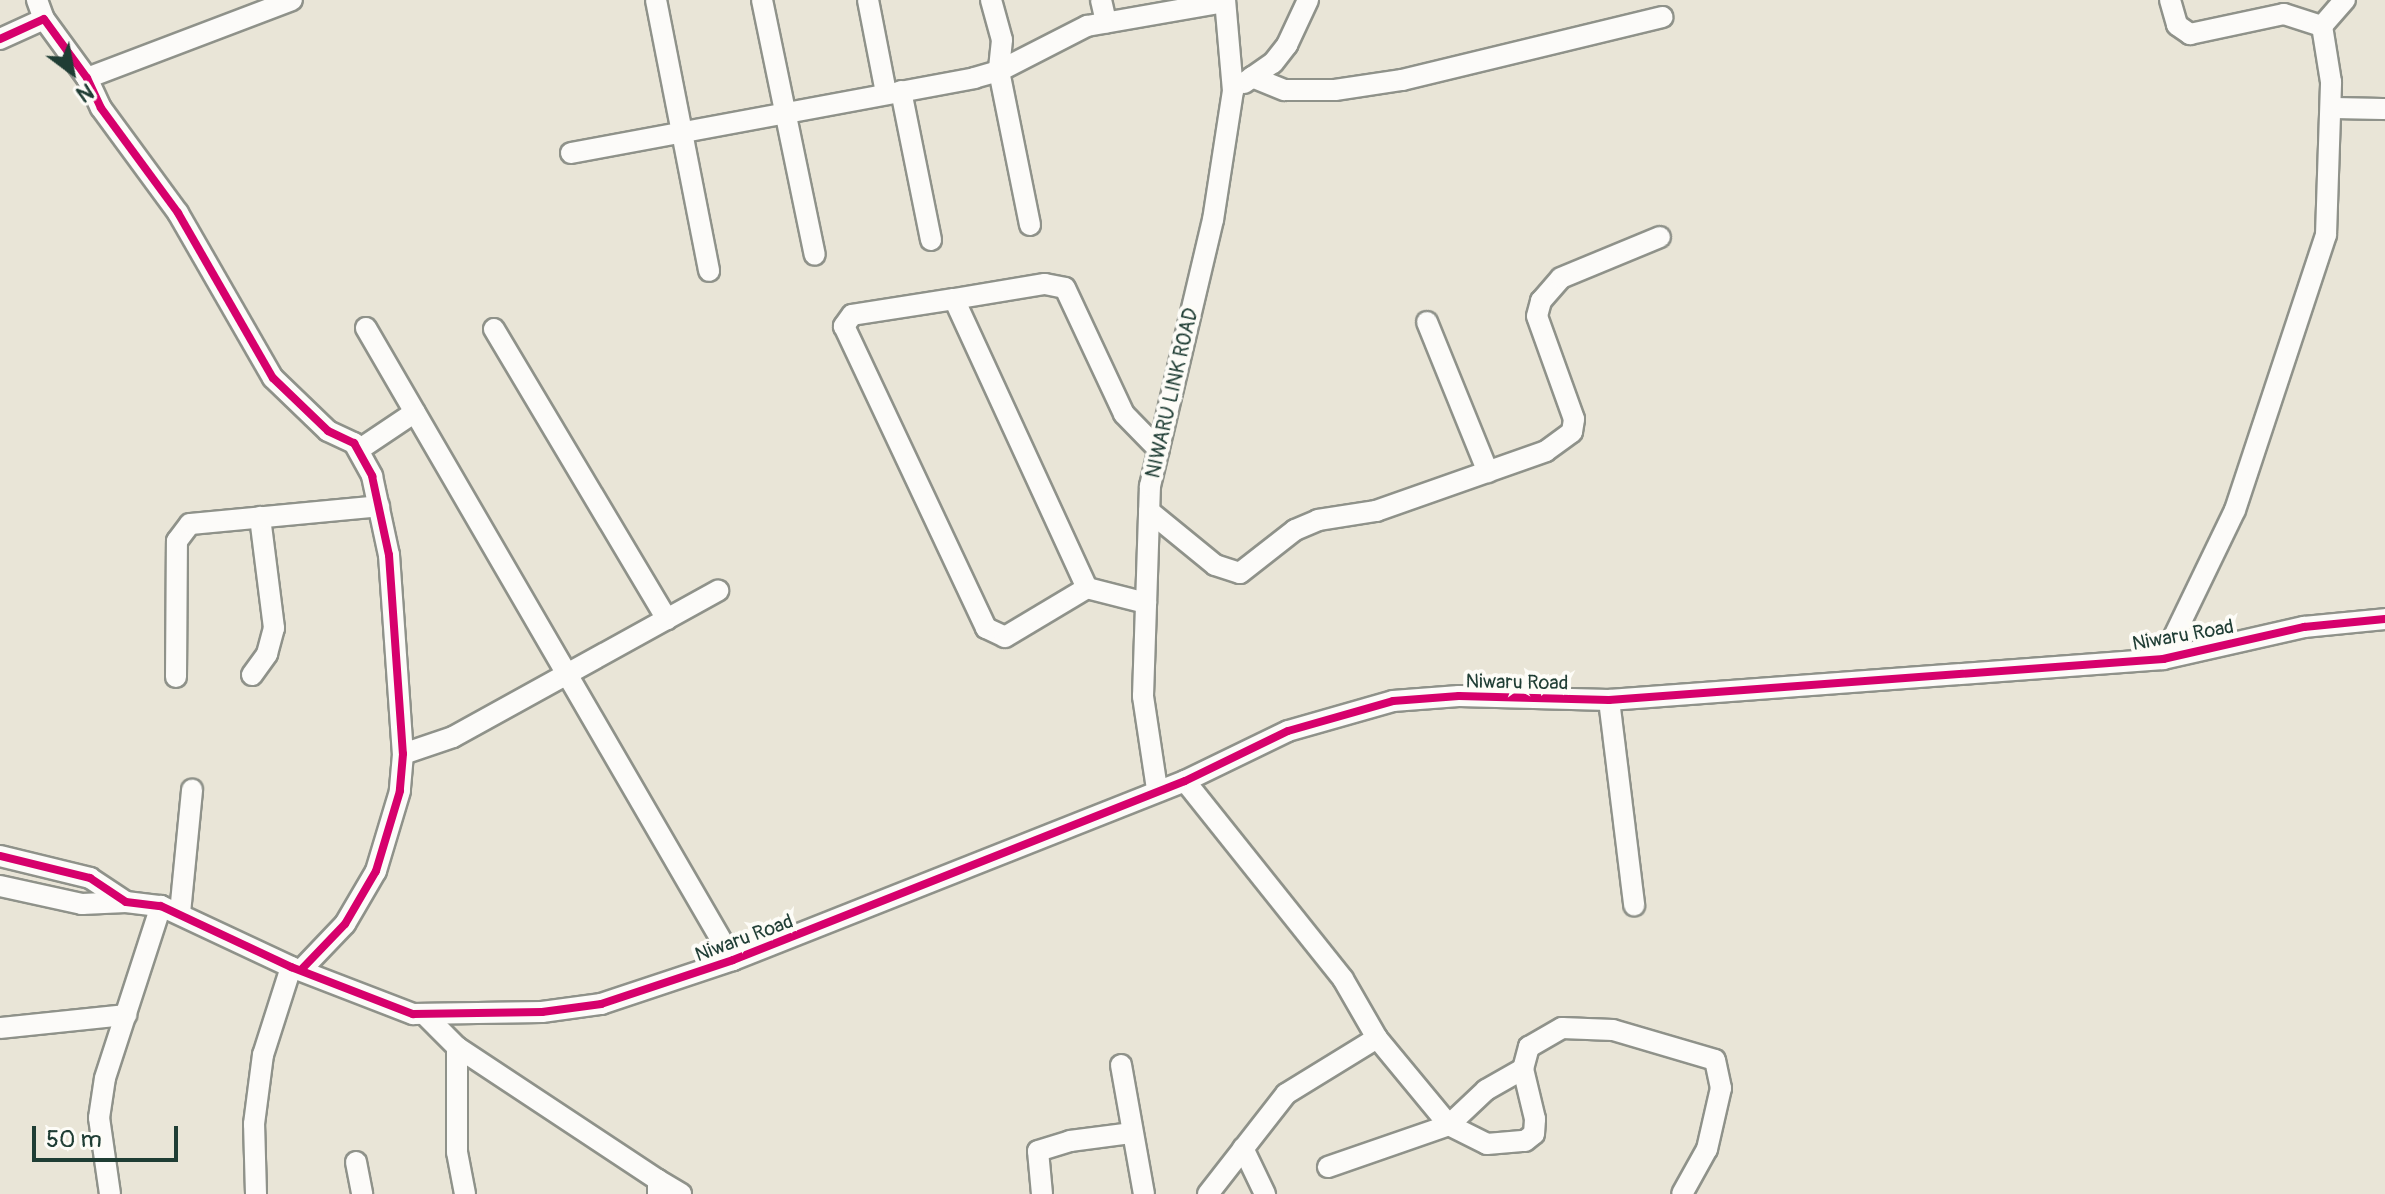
<!DOCTYPE html>
<style>
body{margin:0}
#map{position:relative;width:2385px;height:1194px;overflow:hidden;background:#e9e5d7;font-family:Pangolin,sans-serif}
div>[style]{position:absolute}
.roads{filter:drop-shadow(2px 0 #8f928a) drop-shadow(-2px 0 #8f928a) drop-shadow(0 2px #8f928a) drop-shadow(0 -2px #8f928a)}
.minor>*{height:20px;margin:-10px;padding:0 10px;transform-origin:10px;border-radius:10px;background:#fcfbf9}
.cycleway>*{height:8px;margin:-4px;padding:0 4px;transform-origin:4px;border-radius:4px;background:#d6006c}
span{translate:-50% -50%;white-space:nowrap;text-align:center;line-height:1.15;-webkit-text-stroke:8px #fdfcf7;paint-order:stroke}
.street-label{font-size:20px;color:#1f3d34}
.north{position:absolute;left:32px;top:32px;width:80px;height:80px;-webkit-text-stroke:6px #fdfcf7;paint-order:stroke;rotate:148deg;font-size:22px;font-weight:700;line-height:32px;text-align:center;color:#1f3d34}
.north::after{content:'';display:block;margin:auto;width:28px;height:36px;background:#1f3d34;clip-path:polygon(50% 0,100% 100%,50% 72%,0 100%)}
.scale{position:absolute;left:32px;top:1126px;width:146px;height:36px;box-sizing:border-box;border:4px solid #1f3d34;border-top:0;padding-left:10px;font-size:24px;line-height:28px;white-space:nowrap;color:#1f3d34;-webkit-text-stroke:6px #fdfcf7;paint-order:stroke}
</style>
<div id="map">
<div class="roads">
<div class="minor">
<div style="left:37px;top:0;width:20px;rotate:70deg"></div>
<div style="left:656px;top:0;width:276px;rotate:78.9deg"></div>
<div style="left:762px;top:0;width:260px;rotate:78.3deg"></div>
<div style="left:868px;top:0;width:95px;rotate:79deg"></div>
<div style="left:991px;top:0;width:41px;rotate:74.6deg"></div>
<div style="left:1002px;top:40px;width:31px;rotate:96deg"></div>
<div style="left:999px;top:71px;width:157px;rotate:78.6deg"></div>
<div style="left:1101px;top:0;width:23px;rotate:77deg"></div>
<div style="left:2170px;top:0;width:26px;rotate:74deg"></div>
<div style="left:2177px;top:25px;width:16px;rotate:35deg"></div>
<div style="left:2190px;top:34px;width:96px;rotate:-12deg"></div>
<div style="left:2284px;top:14px;width:40px;rotate:18deg"></div>
<div style="left:0;top:39px;width:48px;rotate:-24.4deg"></div>
<div style="left:44px;top:19px;width:73px;rotate:53.9deg"></div>
<div style="left:87px;top:78px;width:33px;rotate:65deg"></div>
<div style="left:101px;top:108px;width:130px;rotate:53.7deg"></div>
<div style="left:178px;top:213px;width:190px;rotate:60.1deg"></div>
<div style="left:273px;top:378px;width:76px;rotate:43.9deg"></div>
<div style="left:328px;top:431px;width:29px;rotate:25deg"></div>
<div style="left:354px;top:443px;width:38px;rotate:61deg"></div>
<div style="left:372px;top:476px;width:81px;rotate:77.9deg"></div>
<div style="left:389px;top:555px;width:199px;rotate:86deg"></div>
<div style="left:403px;top:754px;width:37px;rotate:95deg"></div>
<div style="left:400px;top:791px;width:84px;rotate:106.7deg"></div>
<div style="left:376px;top:871px;width:61px;rotate:120.3deg"></div>
<div style="left:345px;top:924px;width:61px;rotate:133.7deg"></div>
<div style="left:1252px;top:77px;width:35px;rotate:22deg"></div>
<div style="left:1285px;top:90px;width:50px"></div>
<div style="left:1335px;top:90px;width:68px;rotate:-8.5deg"></div>
<div style="left:1402px;top:80px;width:268px;rotate:-13.6deg"></div>
<div style="left:87px;top:78px;width:219px;rotate:-20.8deg"></div>
<div style="left:1244px;top:83px;width:35px;rotate:-35deg"></div>
<div style="left:1273px;top:63px;width:23px;rotate:-52deg"></div>
<div style="left:1287px;top:45px;width:50px;rotate:-65deg"></div>
<div style="left:901px;top:91px;width:152px;rotate:78.6deg"></div>
<div style="left:2332px;top:108px;width:53px;rotate:1.1deg"></div>
<div style="left:571px;top:153px;width:410px;rotate:-10.5deg"></div>
<div style="left:974px;top:78px;width:26px;rotate:-16deg"></div>
<div style="left:999px;top:71px;width:99px;rotate:-27.1deg"></div>
<div style="left:1087px;top:26px;width:140px;rotate:-9.9deg"></div>
<div style="left:954px;top:299px;width:103px;rotate:171.1deg"></div>
<div style="left:852px;top:315px;width:14px;rotate:126deg"></div>
<div style="left:844px;top:326px;width:334px;rotate:64.8deg"></div>
<div style="left:986px;top:628px;width:21px;rotate:25deg"></div>
<div style="left:1005px;top:637px;width:96px;rotate:-30.9deg"></div>
<div style="left:1427px;top:322px;width:162px;rotate:67.9deg"></div>
<div style="left:366px;top:328px;width:731px;rotate:59.86deg"></div>
<div style="left:494px;top:329px;width:338px;rotate:59.2deg"></div>
<div style="left:360px;top:449px;width:66px;rotate:-33.9deg"></div>
<div style="left:1149px;top:511px;width:85px;rotate:39.3deg"></div>
<div style="left:1215px;top:565px;width:26px;rotate:18deg"></div>
<div style="left:1240px;top:573px;width:70px;rotate:-38deg"></div>
<div style="left:1295px;top:530px;width:25px;rotate:-23deg"></div>
<div style="left:1318px;top:520px;width:59px;rotate:-8.8deg"></div>
<div style="left:1376px;top:511px;width:180px;rotate:-19.4deg"></div>
<div style="left:1546px;top:451px;width:32px;rotate:-36deg"></div>
<div style="left:1572px;top:432px;width:13px;rotate:-81deg"></div>
<div style="left:1574px;top:419px;width:109px;rotate:-109.8deg"></div>
<div style="left:1537px;top:316px;width:16px;rotate:-75deg"></div>
<div style="left:1541px;top:301px;width:30px;rotate:-49deg"></div>
<div style="left:1561px;top:278px;width:107px;rotate:-22.5deg"></div>
<div style="left:1146px;top:603px;width:61px;rotate:-165.7deg"></div>
<div style="left:1087px;top:588px;width:318px;rotate:-114.7deg"></div>
<div style="left:954px;top:299px;width:92px;rotate:-9.4deg"></div>
<div style="left:1045px;top:284px;width:20px;rotate:11deg"></div>
<div style="left:1065px;top:288px;width:139px;rotate:64.9deg"></div>
<div style="left:1124px;top:414px;width:50px;rotate:45.8deg"></div>
<div style="left:2163px;top:659px;width:165px;rotate:-64.2deg"></div>
<div style="left:2235px;top:510px;width:290px;rotate:-71.7deg"></div>
<div style="left:2326px;top:235px;width:153px;rotate:-88.1deg"></div>
<div style="left:2331px;top:82px;width:57px;rotate:-99.1deg"></div>
<div style="left:2322px;top:26px;width:35px;rotate:-49deg"></div>
<div style="left:252px;top:675px;width:26px;rotate:-54deg"></div>
<div style="left:267px;top:654px;width:27px;rotate:-75deg"></div>
<div style="left:274px;top:628px;width:112px;rotate:-97.2deg"></div>
<div style="left:176px;top:677px;width:136px;rotate:-89.6deg"></div>
<div style="left:177px;top:541px;width:21px;rotate:-53deg"></div>
<div style="left:190px;top:524px;width:190px;rotate:-5.4deg"></div>
<div style="left:1609px;top:700px;width:207px;rotate:83deg"></div>
<div style="left:403px;top:754px;width:53px;rotate:-18.8deg"></div>
<div style="left:453px;top:737px;width:303px;rotate:-28.9deg"></div>
<div style="left:1185px;top:781px;width:253px;rotate:51.4deg"></div>
<div style="left:1343px;top:979px;width:68px;rotate:60deg"></div>
<div style="left:1377px;top:1038px;width:107px;rotate:148.4deg"></div>
<div style="left:1286px;top:1094px;width:127px;rotate:128deg"></div>
<div style="left:1157px;top:789px;width:94px;rotate:-98.6deg"></div>
<div style="left:1143px;top:696px;width:210px;rotate:-88.1deg"></div>
<div style="left:1150px;top:486px;width:273px;rotate:-76.7deg"></div>
<div style="left:1213px;top:220px;width:131px;rotate:-81.2deg"></div>
<div style="left:1233px;top:91px;width:91px;rotate:-95deg"></div>
<div style="left:0;top:856px;width:93px;rotate:13.7deg"></div>
<div style="left:90px;top:878px;width:43px;rotate:33.7deg"></div>
<div style="left:126px;top:902px;width:35px;rotate:7deg"></div>
<div style="left:161px;top:906px;width:144px;rotate:25.1deg"></div>
<div style="left:291px;top:967px;width:131px;rotate:21.1deg"></div>
<div style="left:413px;top:1014px;width:129px;rotate:-0.9deg"></div>
<div style="left:542px;top:1012px;width:60px;rotate:-7.7deg"></div>
<div style="left:601px;top:1004px;width:139px;rotate:-18.4deg"></div>
<div style="left:733px;top:960px;width:486px;rotate:-21.6deg"></div>
<div style="left:1185px;top:781px;width:114px;rotate:-25.9deg"></div>
<div style="left:1288px;top:731px;width:109px;rotate:-15.9deg"></div>
<div style="left:1393px;top:701px;width:66px;rotate:-4.3deg"></div>
<div style="left:1459px;top:696px;width:150px;rotate:1.5deg"></div>
<div style="left:1609px;top:700px;width:556px;rotate:-4.23deg"></div>
<div style="left:2163px;top:659px;width:145px;rotate:-12.8deg"></div>
<div style="left:2304px;top:627px;width:81px;rotate:-5.6deg"></div>
<div style="left:0;top:886px;width:84px;rotate:12.4deg"></div>
<div style="left:82px;top:904px;width:44px;rotate:-2.6deg"></div>
<div style="left:180px;top:913px;width:124px;rotate:-84.4deg"></div>
<div style="left:427px;top:1017px;width:42px;rotate:45deg"></div>
<div style="left:457px;top:1047px;width:241px;rotate:33.5deg"></div>
<div style="left:658px;top:1180px;width:14px;rotate:90deg"></div>
<div style="left:0;top:1028px;width:127px;rotate:-5.9deg"></div>
<div style="left:1377px;top:1038px;width:113px;rotate:50.4deg"></div>
<div style="left:1449px;top:1125px;width:51px;rotate:-43.4deg"></div>
<div style="left:1486px;top:1090px;width:43px;rotate:-29.6deg"></div>
<div style="left:1523px;top:1069px;width:23px;rotate:-75deg"></div>
<div style="left:1529px;top:1047px;width:38px;rotate:-30deg"></div>
<div style="left:1562px;top:1028px;width:51px;rotate:2.2deg"></div>
<div style="left:1613px;top:1030px;width:106px;rotate:16.4deg"></div>
<div style="left:1715px;top:1060px;width:29px;rotate:78deg"></div>
<div style="left:1721px;top:1088px;width:63px;rotate:102.9deg"></div>
<div style="left:1707px;top:1149px;width:51px;rotate:119.1deg"></div>
<div style="left:457px;top:1047px;width:105px;rotate:90deg"></div>
<div style="left:457px;top:1152px;width:43px;rotate:79.2deg"></div>
<div style="left:1121px;top:1065px;width:131px;rotate:79.9deg"></div>
<div style="left:1243px;top:1148px;width:51px;rotate:64.4deg"></div>
<div style="left:356px;top:1162px;width:33px;rotate:79deg"></div>
<div style="left:1328px;top:1167px;width:128px;rotate:-19.1deg"></div>
<div style="left:1449px;top:1125px;width:42px;rotate:26.6deg"></div>
<div style="left:1487px;top:1144px;width:38px;rotate:-5deg"></div>
<div style="left:1525px;top:1141px;width:11px;rotate:-38deg"></div>
<div style="left:1534px;top:1134px;width:15px;rotate:-86deg"></div>
<div style="left:1535px;top:1119px;width:51px;rotate:-103.5deg"></div>
<div style="left:658px;top:1180px;width:27px;rotate:31deg"></div>
<div style="left:110px;top:1194px;width:77px;rotate:-98.2deg"></div>
<div style="left:99px;top:1118px;width:40px;rotate:-81.5deg"></div>
<div style="left:105px;top:1078px;width:181px;rotate:-72deg"></div>
<div style="left:256px;top:1194px;width:70px;rotate:-91.6deg"></div>
<div style="left:254px;top:1124px;width:70px;rotate:-82.6deg"></div>
<div style="left:263px;top:1055px;width:92px;rotate:-72.3deg"></div>
<div style="left:1042px;top:1194px;width:43px;rotate:-95.3deg"></div>
<div style="left:1038px;top:1151px;width:34px;rotate:-17deg"></div>
<div style="left:1070px;top:1141px;width:63px;rotate:-7.4deg"></div>
</div>
</div>
<div class="cycleway">
<div style="left:0;top:39px;width:48px;rotate:-24.4deg"></div>
<div style="left:44px;top:19px;width:73px;rotate:53.9deg"></div>
<div style="left:87px;top:78px;width:33px;rotate:65deg"></div>
<div style="left:101px;top:108px;width:130px;rotate:53.7deg"></div>
<div style="left:178px;top:213px;width:190px;rotate:60.1deg"></div>
<div style="left:273px;top:378px;width:76px;rotate:43.9deg"></div>
<div style="left:328px;top:431px;width:29px;rotate:25deg"></div>
<div style="left:354px;top:443px;width:38px;rotate:61deg"></div>
<div style="left:372px;top:476px;width:81px;rotate:77.9deg"></div>
<div style="left:389px;top:555px;width:199px;rotate:86deg"></div>
<div style="left:403px;top:754px;width:37px;rotate:95deg"></div>
<div style="left:400px;top:791px;width:84px;rotate:106.7deg"></div>
<div style="left:376px;top:871px;width:61px;rotate:120.3deg"></div>
<div style="left:345px;top:924px;width:61px;rotate:133.7deg"></div>
<div style="left:0;top:856px;width:93px;rotate:13.7deg"></div>
<div style="left:90px;top:878px;width:43px;rotate:33.7deg"></div>
<div style="left:126px;top:902px;width:35px;rotate:7deg"></div>
<div style="left:161px;top:906px;width:144px;rotate:25.1deg"></div>
<div style="left:291px;top:967px;width:131px;rotate:21.1deg"></div>
<div style="left:413px;top:1014px;width:129px;rotate:-0.9deg"></div>
<div style="left:542px;top:1012px;width:60px;rotate:-7.7deg"></div>
<div style="left:601px;top:1004px;width:139px;rotate:-18.4deg"></div>
<div style="left:733px;top:960px;width:486px;rotate:-21.6deg"></div>
<div style="left:1185px;top:781px;width:114px;rotate:-25.9deg"></div>
<div style="left:1288px;top:731px;width:109px;rotate:-15.9deg"></div>
<div style="left:1393px;top:701px;width:66px;rotate:-4.3deg"></div>
<div style="left:1459px;top:696px;width:150px;rotate:1.5deg"></div>
<div style="left:1609px;top:700px;width:556px;rotate:-4.23deg"></div>
<div style="left:2163px;top:659px;width:145px;rotate:-12.8deg"></div>
<div style="left:2304px;top:627px;width:81px;rotate:-5.6deg"></div>
</div>
<div class="street-label">
<span style="left:1172px;top:393px;rotate:-77deg">NIWARU LINK ROAD</span>
<span style="left:2183px;top:635px;rotate:-10deg">Niwaru Road</span>
<span style="left:1517px;top:682px;rotate:1deg">Niwaru Road</span>
<span style="left:744px;top:938px;rotate:-20deg">Niwaru Road</span>
</div>
<div class="north">N</div>
<div class="scale">50 m</div>
</div>
